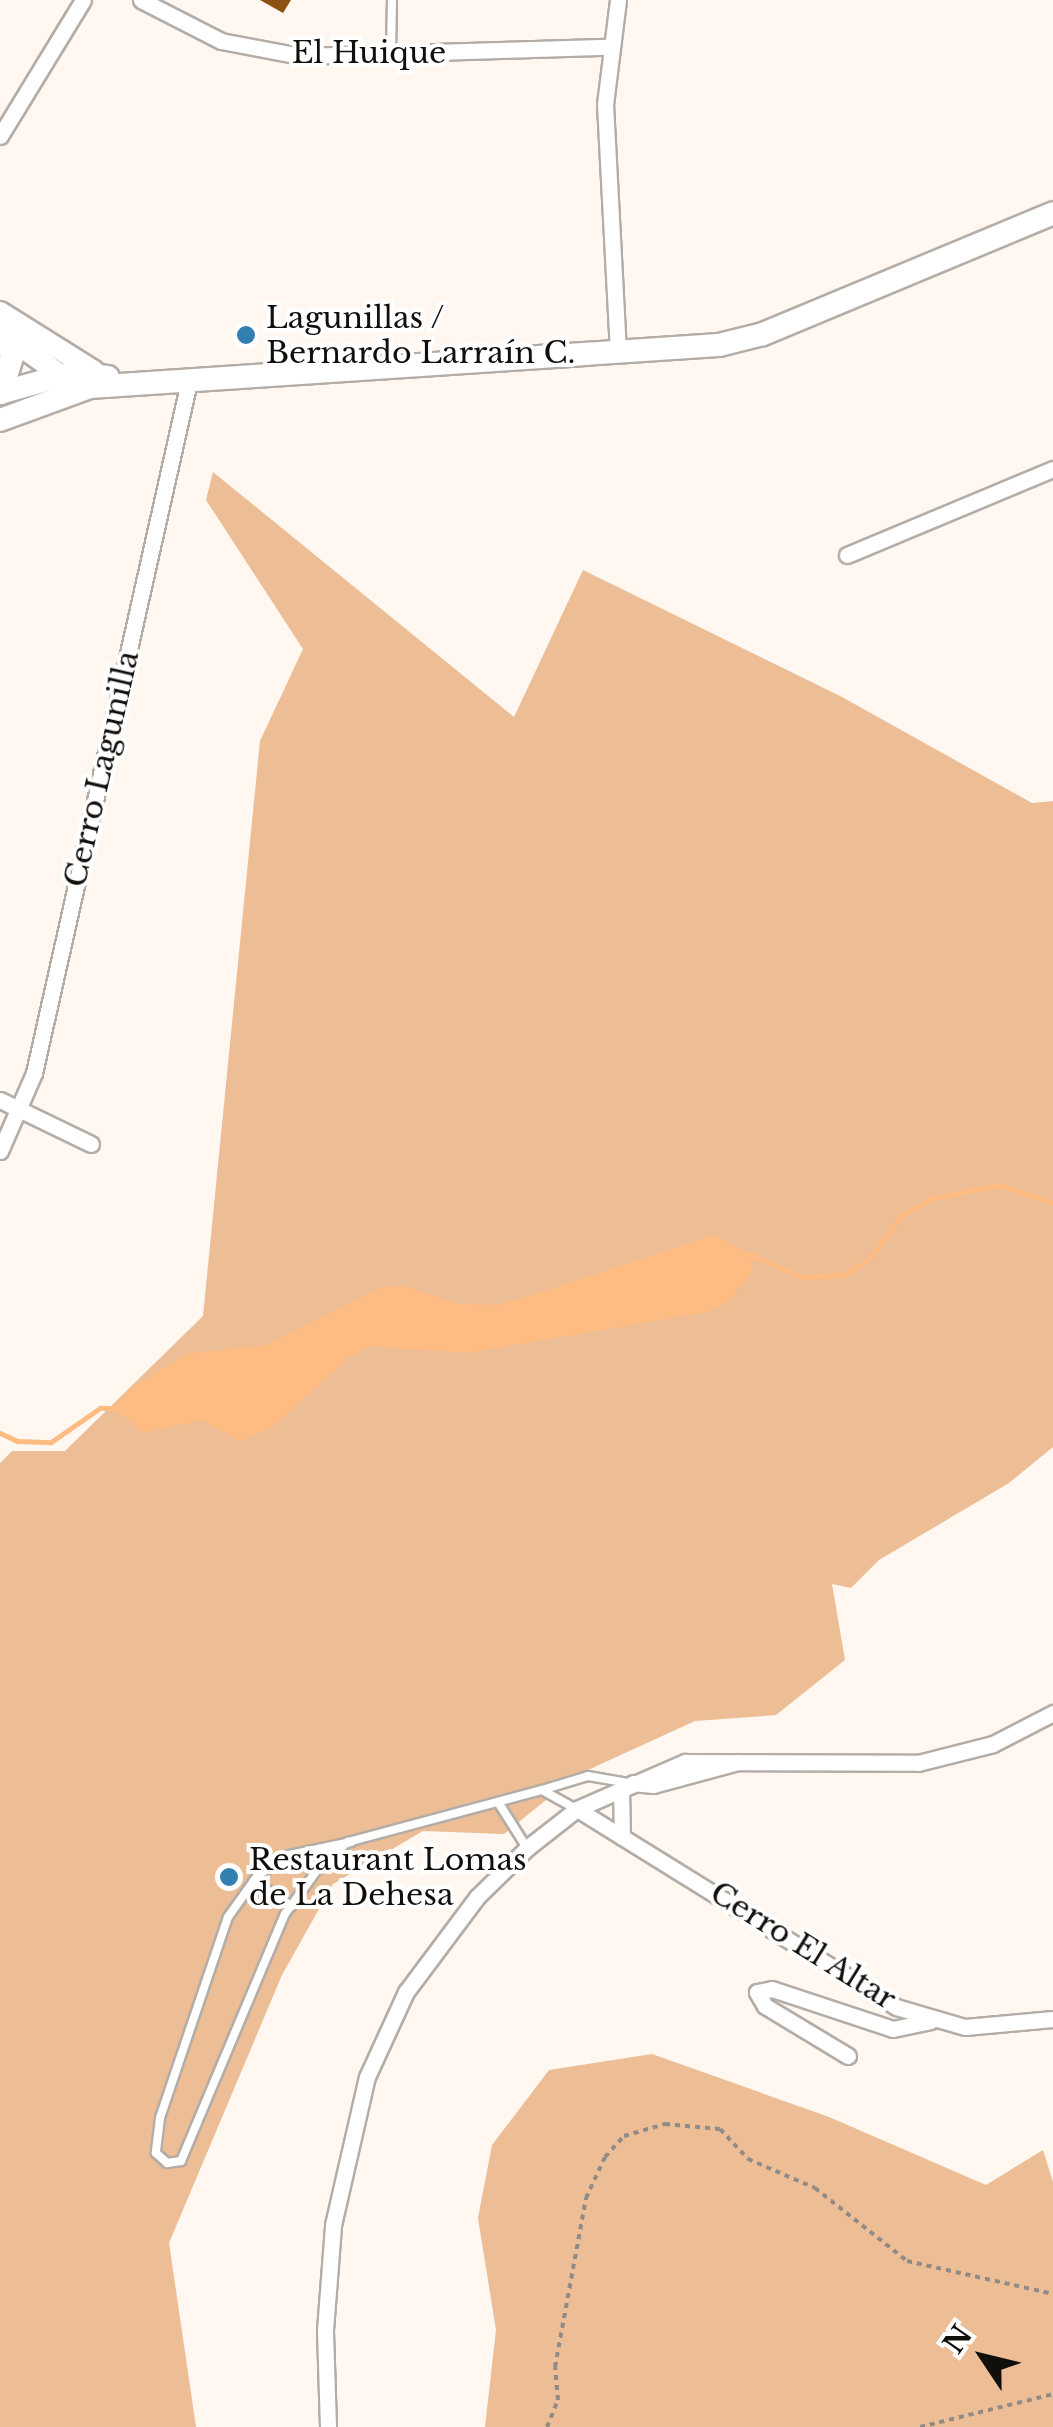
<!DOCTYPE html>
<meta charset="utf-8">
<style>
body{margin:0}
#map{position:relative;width:1053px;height:2427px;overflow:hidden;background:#fff7f0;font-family:"Libre Baskerville",serif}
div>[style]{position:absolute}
.green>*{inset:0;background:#edbd95}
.water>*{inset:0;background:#febb82}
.stream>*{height:5px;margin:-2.5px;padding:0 2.5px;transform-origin:2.5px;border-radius:2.5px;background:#febb82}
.building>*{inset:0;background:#8d5212}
.path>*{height:4px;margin-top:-2px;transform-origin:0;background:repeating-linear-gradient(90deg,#908b86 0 5px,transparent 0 10px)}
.roads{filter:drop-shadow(2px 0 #b4ada7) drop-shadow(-2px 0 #b4ada7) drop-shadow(0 2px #b4ada7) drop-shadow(0 -2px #b4ada7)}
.service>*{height:8px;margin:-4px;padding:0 4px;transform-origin:4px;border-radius:4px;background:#fff}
.minor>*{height:15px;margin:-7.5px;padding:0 7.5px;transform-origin:7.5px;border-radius:7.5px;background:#fff}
.tertiary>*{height:20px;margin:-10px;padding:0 10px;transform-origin:10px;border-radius:10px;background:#fff}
.secondary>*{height:22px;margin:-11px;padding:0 11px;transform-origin:11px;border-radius:11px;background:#fff}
.dots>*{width:28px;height:28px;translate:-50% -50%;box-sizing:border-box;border:5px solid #fff;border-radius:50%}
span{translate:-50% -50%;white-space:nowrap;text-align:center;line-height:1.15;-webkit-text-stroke:8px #fff;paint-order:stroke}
.street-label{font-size:30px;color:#110f0c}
.poi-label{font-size:30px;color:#110f0c}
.left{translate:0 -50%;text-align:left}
.north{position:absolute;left:933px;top:2307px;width:100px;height:100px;-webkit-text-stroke:8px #fff;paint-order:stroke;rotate:305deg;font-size:28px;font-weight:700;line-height:40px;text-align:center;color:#110f0c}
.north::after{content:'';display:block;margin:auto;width:35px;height:45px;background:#110f0c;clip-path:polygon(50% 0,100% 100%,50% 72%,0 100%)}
</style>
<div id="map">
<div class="green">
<div style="clip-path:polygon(213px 472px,514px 717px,583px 570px,842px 697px,1032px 803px,1053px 801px,1053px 1447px,1009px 1483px,879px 1560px,851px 1588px,832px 1584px,845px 1660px,776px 1715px,695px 1721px,577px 1775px,504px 1834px,423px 1831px,333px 1884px,282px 1975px,169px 2243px,196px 2427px,0 2427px,0 1463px,12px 1451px,65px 1451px,203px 1316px,260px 741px,303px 649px,206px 500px)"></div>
<div style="clip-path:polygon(652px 2054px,829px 2117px,986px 2185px,1043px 2150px,1053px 2182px,1053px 2427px,485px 2427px,496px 2330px,478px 2218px,492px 2145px,549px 2070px)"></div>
</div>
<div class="water">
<div style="clip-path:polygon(714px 1235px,748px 1254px,753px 1271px,726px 1304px,707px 1312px,467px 1353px,372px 1346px,349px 1357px,272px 1428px,240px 1441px,202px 1420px,143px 1433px,114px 1408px,130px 1389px,186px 1354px,265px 1345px,381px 1287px,403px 1286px,458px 1304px,500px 1305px)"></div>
</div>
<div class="stream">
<div style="left:748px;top:1254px;width:60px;rotate:22.7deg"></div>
<div style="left:803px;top:1277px;width:40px;rotate:-2.9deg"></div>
<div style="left:843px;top:1275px;width:29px;rotate:-31deg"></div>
<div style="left:868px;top:1260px;width:56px;rotate:-52.9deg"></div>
<div style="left:902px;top:1215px;width:34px;rotate:-30deg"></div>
<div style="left:932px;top:1198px;width:68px;rotate:-11deg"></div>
<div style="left:999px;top:1185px;width:57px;rotate:18.4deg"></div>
<div style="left:0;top:1433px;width:19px;rotate:25deg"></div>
<div style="left:17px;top:1441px;width:34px;rotate:2deg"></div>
<div style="left:51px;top:1442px;width:60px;rotate:-34.8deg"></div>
<div style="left:100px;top:1408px;width:14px"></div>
</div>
<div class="building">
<div style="clip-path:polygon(260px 0,291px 0,283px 13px)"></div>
</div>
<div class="path">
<div style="left:547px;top:2427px;width:29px;rotate:-68deg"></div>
<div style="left:558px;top:2400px;width:33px;rotate:-95deg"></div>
<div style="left:555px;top:2367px;width:172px;rotate:-79.6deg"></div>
<div style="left:586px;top:2198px;width:45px;rotate:-65.1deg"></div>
<div style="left:605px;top:2157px;width:28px;rotate:-48deg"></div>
<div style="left:624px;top:2136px;width:43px;rotate:-16.3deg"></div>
<div style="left:665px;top:2124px;width:55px;rotate:5.2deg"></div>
<div style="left:720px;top:2129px;width:41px;rotate:47deg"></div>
<div style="left:748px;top:2159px;width:73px;rotate:23.4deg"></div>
<div style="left:815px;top:2188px;width:117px;rotate:38.4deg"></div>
<div style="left:907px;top:2261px;width:150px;rotate:12.7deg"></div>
<div style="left:920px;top:2427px;width:137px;rotate:-13.9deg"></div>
</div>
<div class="roads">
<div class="service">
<div style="left:391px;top:55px;width:55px;rotate:-89deg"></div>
<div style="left:542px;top:1790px;width:48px;rotate:-16.9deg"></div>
<div style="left:588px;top:1776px;width:42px;rotate:9.7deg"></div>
<div style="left:498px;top:1802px;width:54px;rotate:57.8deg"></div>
<div style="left:351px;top:1842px;width:63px;rotate:168.2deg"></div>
<div style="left:289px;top:1855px;width:37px;rotate:147deg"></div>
<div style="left:258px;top:1875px;width:52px;rotate:125.5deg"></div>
<div style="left:228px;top:1917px;width:212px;rotate:108.7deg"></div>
<div style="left:160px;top:2118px;width:35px;rotate:97deg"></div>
<div style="left:156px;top:2153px;width:15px;rotate:42deg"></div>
<div style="left:167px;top:2163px;width:14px;rotate:-8deg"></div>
<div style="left:181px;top:2161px;width:268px;rotate:-67.2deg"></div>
<div style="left:285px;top:1914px;width:59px;rotate:-53.9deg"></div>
<div style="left:320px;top:1866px;width:37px;rotate:-41deg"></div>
<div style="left:348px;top:1842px;width:201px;rotate:-15deg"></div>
<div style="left:542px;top:1790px;width:38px;rotate:29deg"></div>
<div style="left:254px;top:1881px;width:45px;rotate:34deg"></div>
</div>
<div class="minor">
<div style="left:141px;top:0;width:90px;rotate:27.1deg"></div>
<div style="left:221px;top:41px;width:80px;rotate:10.8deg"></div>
<div style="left:300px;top:56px;width:309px;rotate:-1.7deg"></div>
<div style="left:618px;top:0;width:105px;rotate:97.1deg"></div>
<div style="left:605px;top:104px;width:248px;rotate:87deg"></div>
<div style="left:0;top:136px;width:159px;rotate:-58.6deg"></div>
<div style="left:847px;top:555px;width:223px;rotate:-22.7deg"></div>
<div style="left:0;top:1100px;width:101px;rotate:25.8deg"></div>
<div style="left:0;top:1151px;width:85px;rotate:-66.4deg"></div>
<div style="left:34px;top:1073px;width:709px;rotate:-77.37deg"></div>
<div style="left:633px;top:1783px;width:20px;rotate:6deg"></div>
<div style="left:653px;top:1785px;width:88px;rotate:-15.1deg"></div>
<div style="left:621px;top:1789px;width:48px;rotate:88.8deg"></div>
<div style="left:577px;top:1809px;width:375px;rotate:31.8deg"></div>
<div style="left:896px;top:2007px;width:72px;rotate:16.2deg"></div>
<div style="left:965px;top:2027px;width:88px;rotate:-5.2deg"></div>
<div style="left:848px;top:2056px;width:97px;rotate:-148.9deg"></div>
<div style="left:765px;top:2006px;width:16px;rotate:-120deg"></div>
<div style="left:757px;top:1992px;width:15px;rotate:-11deg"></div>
<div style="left:772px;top:1989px;width:127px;rotate:18.3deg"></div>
<div style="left:893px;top:2029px;width:38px;rotate:-12deg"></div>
<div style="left:328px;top:2427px;width:97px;rotate:-91.8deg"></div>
<div style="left:325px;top:2330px;width:105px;rotate:-85.6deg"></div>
<div style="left:333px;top:2225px;width:152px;rotate:-77.1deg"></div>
<div style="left:367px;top:2077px;width:94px;rotate:-65.4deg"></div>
<div style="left:406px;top:1992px;width:119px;rotate:-53.2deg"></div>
<div style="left:477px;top:1897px;width:70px;rotate:-44.4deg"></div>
<div style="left:527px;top:1848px;width:63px;rotate:-38deg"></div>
<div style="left:577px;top:1809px;width:118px;rotate:-23.5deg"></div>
<div style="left:685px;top:1762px;width:233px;rotate:0.2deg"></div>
<div style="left:918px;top:1763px;width:77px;rotate:-14.2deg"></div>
<div style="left:993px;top:1744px;width:68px;rotate:-27.3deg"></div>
</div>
<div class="tertiary">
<div style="left:0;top:312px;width:111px;rotate:32.1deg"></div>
<div style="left:2px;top:333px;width:81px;rotate:35.5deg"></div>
</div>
<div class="secondary">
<div style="left:0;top:393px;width:74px;rotate:-15.7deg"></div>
<div style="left:71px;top:373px;width:37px;rotate:6deg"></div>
<div style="left:1px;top:393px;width:38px;rotate:-73deg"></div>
<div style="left:12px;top:357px;width:22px;rotate:-106deg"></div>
<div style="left:0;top:420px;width:96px;rotate:-20.1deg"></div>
<div style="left:90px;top:387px;width:630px;rotate:-3.82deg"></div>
<div style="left:719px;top:345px;width:45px;rotate:-14deg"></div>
<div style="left:763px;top:334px;width:314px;rotate:-22.6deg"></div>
</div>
</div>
<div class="dots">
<div style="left:246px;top:335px;background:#327fb1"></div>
<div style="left:229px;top:1877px;background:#327fb1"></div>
</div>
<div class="street-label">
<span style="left:369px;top:53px">El Huique</span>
<span style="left:102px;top:769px;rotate:-77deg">Cerro Lagunilla</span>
<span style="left:803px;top:1946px;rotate:32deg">Cerro El Altar</span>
</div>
<div class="poi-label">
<span class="left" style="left:266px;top:335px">Lagunillas /<br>Bernardo Larraín C.</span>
<span class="left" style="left:249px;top:1877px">Restaurant Lomas<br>de La Dehesa</span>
</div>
<div class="north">N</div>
</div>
